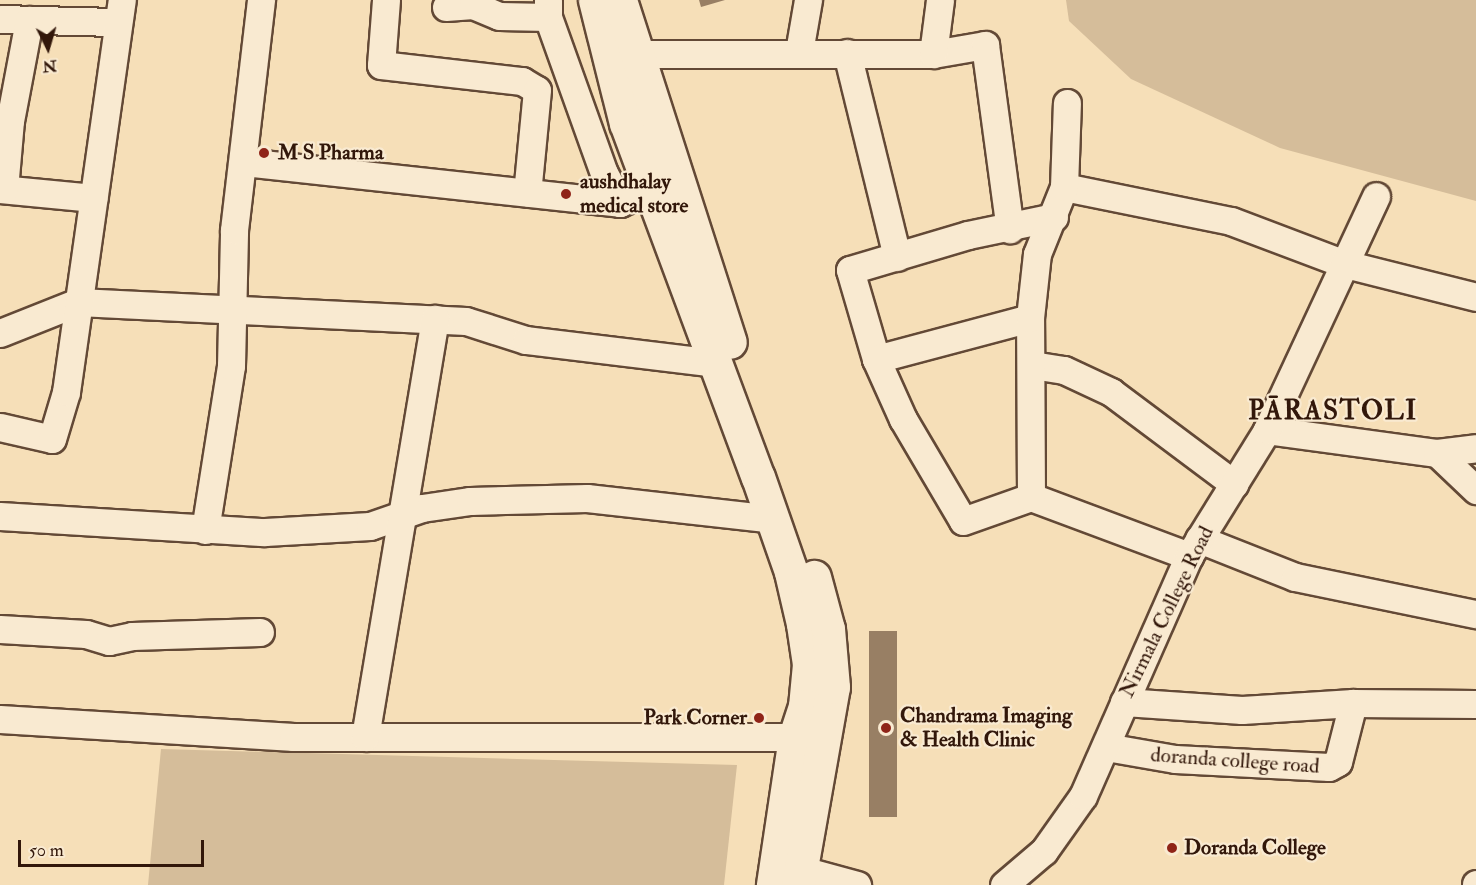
<!DOCTYPE html>
<meta charset="utf-8">
<style>
body{margin:0}
#map{position:relative;width:1476px;height:885px;overflow:hidden;background:#f6dfb8;font-family:"IM FELL Double Pica",serif}
div>[style]{position:absolute}
.green>*{inset:0;background:#d5bd9a}
.building>*{inset:0;background:#987f64;transform-origin:0 0}
.roads{filter:drop-shadow(2px 0 #634936) drop-shadow(-2px 0 #634936) drop-shadow(0 2px #634936) drop-shadow(0 -2px #634936)}
.street>*{height:27px;margin:-13.5px;padding:0 13.5px;transform-origin:13.5px;border-radius:13.5px;background:#f9ead1}
.secondary>*{height:33px;margin:-16.5px;padding:0 16.5px;transform-origin:16.5px;border-radius:16.5px;background:#f9ead1}
.dots>*{width:16px;height:16px;translate:-50% -50%;box-sizing:border-box;border:3px solid #f9ead1;border-radius:50%}
span{translate:-50% -50%;white-space:nowrap;text-align:center;line-height:1.15;-webkit-text-stroke:4.5px #f9ead1;paint-order:stroke}
.poi-label{font-size:21px;color:#32170a;font-weight:700}
.left{translate:0 -50%;text-align:left}
.right{translate:-100% -50%;text-align:right}
.street-label{font-size:21px;color:#32170a}
.district-label{font-size:27px;color:#32170a;font-weight:700;letter-spacing:1.5px}
.north{position:absolute;left:18px;top:18px;width:60px;height:60px;-webkit-text-stroke:4px #f9ead1;paint-order:stroke;rotate:175deg;font-size:16px;font-weight:700;line-height:24px;text-align:center;color:#32170a}
.north::after{content:'';display:block;margin:auto;width:21px;height:27px;background:#32170a;clip-path:polygon(50% 0,100% 100%,50% 72%,0 100%)}
.scale{position:absolute;left:18px;top:840px;width:186px;height:27px;box-sizing:border-box;border:3px solid #32170a;border-top:0;padding-left:8px;font-size:18px;line-height:21px;white-space:nowrap;color:#32170a;-webkit-text-stroke:4px #f9ead1;paint-order:stroke}
</style>
<div id="map">
<div class="green">
<div style="clip-path:polygon(1066px 0,1476px 0,1476px 201px,1280px 148px,1131px 79px,1069px 21px)"></div>
<div style="clip-path:polygon(161px 749px,737px 765px,724px 885px,148px 885px)"></div>
</div>
<div class="building">
<div style="clip-path:polygon(699px 0,725px 0,701px 7px)"></div>
<div style="left:869px;top:631px;width:28px;height:186px"></div>
</div>
<div class="roads">
<div class="street">
<div style="left:386px;top:0;width:65px;rotate:94.4deg"></div>
<div style="left:381px;top:65px;width:142px;rotate:6.5deg"></div>
<div style="left:522px;top:81px;width:17px;rotate:31deg"></div>
<div style="left:537px;top:90px;width:103px;rotate:95.5deg"></div>
<div style="left:446px;top:7px;width:27px;rotate:-4deg"></div>
<div style="left:473px;top:5px;width:28px;rotate:23deg"></div>
<div style="left:499px;top:16px;width:49px;rotate:1.2deg"></div>
<div style="left:548px;top:17px;width:17px;rotate:-90deg"></div>
<div style="left:548px;top:17px;width:166px;rotate:70.3deg"></div>
<div style="left:604px;top:173px;width:34px;rotate:62deg"></div>
<div style="left:0;top:19px;width:117px;rotate:1.5deg"></div>
<div style="left:799px;top:52px;width:53px;rotate:-80.2deg"></div>
<div style="left:847px;top:53px;width:210px;rotate:76.2deg"></div>
<div style="left:635px;top:54px;width:298px"></div>
<div style="left:933px;top:54px;width:53px;rotate:-9.8deg"></div>
<div style="left:985px;top:45px;width:186px;rotate:82.3deg"></div>
<div style="left:933px;top:54px;width:54px;rotate:-82.6deg"></div>
<div style="left:244px;top:162px;width:378px;rotate:6.2deg"></div>
<div style="left:620px;top:203px;width:33px;rotate:-25deg"></div>
<div style="left:1064px;top:187px;width:170px;rotate:11.5deg"></div>
<div style="left:1231px;top:221px;width:122px;rotate:20.7deg"></div>
<div style="left:1345px;top:264px;width:135px;rotate:14.1deg"></div>
<div style="left:0;top:189px;width:94px;rotate:5.5deg"></div>
<div style="left:4px;top:189px;width:68px;rotate:-85deg"></div>
<div style="left:10px;top:121px;width:103px;rotate:-79.3deg"></div>
<div style="left:1054px;top:217px;width:88px;rotate:168.2deg"></div>
<div style="left:968px;top:235px;width:123px;rotate:163.5deg"></div>
<div style="left:850px;top:270px;width:93px;rotate:73.7deg"></div>
<div style="left:876px;top:359px;width:66px;rotate:65.8deg"></div>
<div style="left:903px;top:419px;width:118px;rotate:59.5deg"></div>
<div style="left:963px;top:521px;width:72px;rotate:-19.4deg"></div>
<div style="left:1031px;top:497px;width:169px;rotate:20.5deg"></div>
<div style="left:0;top:333px;width:84px;rotate:-21.7deg"></div>
<div style="left:78px;top:302px;width:388px;rotate:2.8deg"></div>
<div style="left:466px;top:321px;width:63px;rotate:17.6deg"></div>
<div style="left:526px;top:340px;width:191px;rotate:6.9deg"></div>
<div style="left:876px;top:359px;width:159px;rotate:-14.9deg"></div>
<div style="left:1032px;top:365px;width:32px;rotate:9deg"></div>
<div style="left:1064px;top:370px;width:52px;rotate:25.1deg"></div>
<div style="left:1111px;top:392px;width:154px;rotate:36.8deg"></div>
<div style="left:0;top:427px;width:53px;rotate:13deg"></div>
<div style="left:52px;top:439px;width:49px;rotate:-73.4deg"></div>
<div style="left:66px;top:392px;width:396px;rotate:-81.9deg"></div>
<div style="left:1267px;top:430px;width:172px;rotate:7.7deg"></div>
<div style="left:1437px;top:453px;width:54px;rotate:43.5deg"></div>
<div style="left:1437px;top:453px;width:39px;rotate:-7deg"></div>
<div style="left:1031px;top:497px;width:179px;rotate:-90.3deg"></div>
<div style="left:1030px;top:318px;width:64px;rotate:-83.8deg"></div>
<div style="left:1037px;top:254px;width:72px;rotate:-68.1deg"></div>
<div style="left:1064px;top:187px;width:84px;rotate:-88deg"></div>
<div style="left:0;top:516px;width:265px;rotate:3.5deg"></div>
<div style="left:265px;top:532px;width:105px;rotate:-3.3deg"></div>
<div style="left:370px;top:526px;width:55px;rotate:-19.1deg"></div>
<div style="left:422px;top:508px;width:49px;rotate:-8.3deg"></div>
<div style="left:470px;top:501px;width:117px;rotate:-1.5deg"></div>
<div style="left:587px;top:498px;width:187px;rotate:6.4deg"></div>
<div style="left:205px;top:530px;width:166px;rotate:-81deg"></div>
<div style="left:231px;top:366px;width:136px;rotate:-88.7deg"></div>
<div style="left:234px;top:230px;width:232px;rotate:-83.3deg"></div>
<div style="left:1199px;top:539px;width:103px;rotate:21.6deg"></div>
<div style="left:1295px;top:577px;width:185px;rotate:11.6deg"></div>
<div style="left:0;top:629px;width:86px;rotate:3.3deg"></div>
<div style="left:86px;top:634px;width:24px;rotate:17deg"></div>
<div style="left:109px;top:641px;width:24px;rotate:-12deg"></div>
<div style="left:132px;top:636px;width:128px;rotate:-1.8deg"></div>
<div style="left:1124px;top:702px;width:118px;rotate:3.9deg"></div>
<div style="left:1242px;top:710px;width:111px;rotate:-3.6deg"></div>
<div style="left:1353px;top:703px;width:123px;rotate:0.5deg"></div>
<div style="left:0;top:719px;width:294px;rotate:3.5deg"></div>
<div style="left:293px;top:737px;width:502px"></div>
<div style="left:365px;top:737px;width:424px;rotate:-80.5deg"></div>
<div style="left:1106px;top:747px;width:70px;rotate:9.9deg"></div>
<div style="left:1175px;top:759px;width:154px;rotate:3deg"></div>
<div style="left:1329px;top:767px;width:10px;rotate:-29deg"></div>
<div style="left:1338px;top:762px;width:61px;rotate:-75.7deg"></div>
<div style="left:780px;top:864px;width:80px;rotate:15.3deg"></div>
<div style="left:1004px;top:885px;width:52px;rotate:-40.4deg"></div>
<div style="left:1044px;top:851px;width:67px;rotate:-54.7deg"></div>
<div style="left:1083px;top:796px;width:262px;rotate:-66.2deg"></div>
<div style="left:1189px;top:556px;width:148px;rotate:-58.2deg"></div>
<div style="left:1267px;top:430px;width:258px;rotate:-65deg"></div>
<div style="left:1476px;top:885px;width:1px;rotate:-90deg"></div>
</div>
<div class="secondary">
<div style="left:595px;top:0;width:127px;rotate:75.9deg"></div>
<div style="left:626px;top:123px;width:378px;rotate:69.6deg"></div>
<div style="left:758px;top:477px;width:101px;rotate:70.8deg"></div>
<div style="left:791px;top:572px;width:53px;rotate:77deg"></div>
<div style="left:803px;top:624px;width:40px;rotate:81.5deg"></div>
<div style="left:809px;top:664px;width:42px;rotate:95.4deg"></div>
<div style="left:805px;top:706px;width:33px;rotate:108deg"></div>
<div style="left:795px;top:737px;width:150px;rotate:98.5deg"></div>
<div style="left:620px;top:0;width:359px;rotate:72.2deg"></div>
<div style="left:798px;top:885px;width:201px;rotate:-80deg"></div>
<div style="left:833px;top:687px;width:58px;rotate:-94.9deg"></div>
<div style="left:828px;top:629px;width:54px;rotate:-105.1deg"></div>
</div>
</div>
<div class="dots">
<div style="left:264px;top:153px;background:#8f2418"></div>
<div style="left:566px;top:194px;background:#8f2418"></div>
<div style="left:759px;top:718px;background:#8f2418"></div>
<div style="left:886px;top:728px;background:#8f2418"></div>
<div style="left:1172px;top:848px;background:#8f2418"></div>
</div>
<div class="poi-label">
<span class="left" style="left:278px;top:153px">M S Pharma</span>
<span class="left" style="left:580px;top:194px">aushdhalay<br>medical store</span>
<span class="left" style="left:900px;top:728px">Chandrama Imaging<br>&amp; Health Clinic</span>
<span class="right" style="left:747px;top:718px">Park Corner</span>
<span class="left" style="left:1184px;top:848px">Doranda College</span>
</div>
<div class="street-label">
<span style="left:1167px;top:612px;rotate:-64deg">Nirmala College Road</span>
<span style="left:1235px;top:761px;rotate:4deg">doranda college road</span>
</div>
<div class="district-label">
<span style="left:1333px;top:411px">PĀRASTOLI</span>
</div>
<div class="north">N</div>
<div class="scale">50 m</div>
</div>
